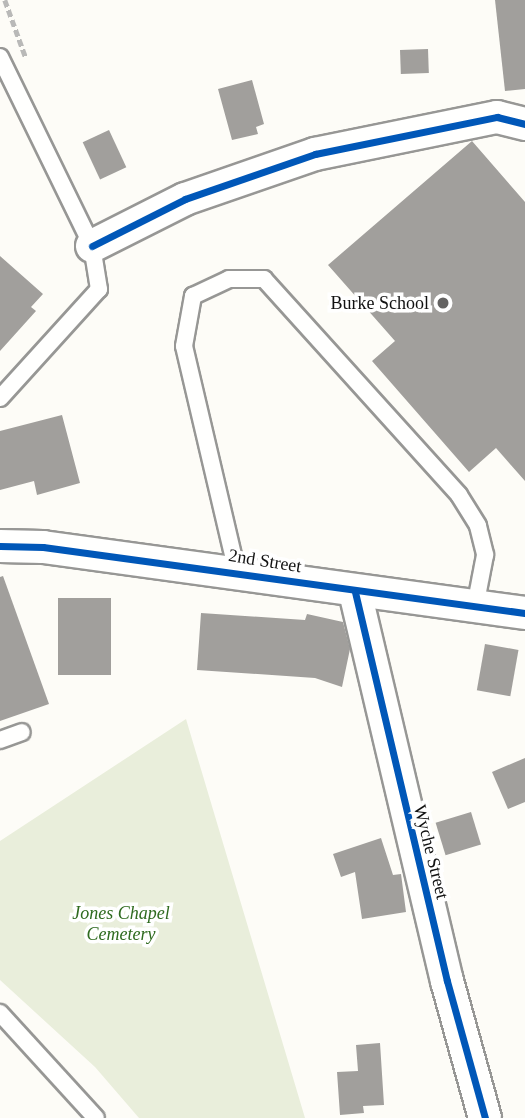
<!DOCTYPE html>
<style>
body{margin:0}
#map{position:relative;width:525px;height:1118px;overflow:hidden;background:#fdfcf7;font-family:"Times New Roman",serif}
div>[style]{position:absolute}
.cemetery>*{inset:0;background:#e9eedb}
.building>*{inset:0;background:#a19f9c;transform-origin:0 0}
.path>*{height:4.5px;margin-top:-2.25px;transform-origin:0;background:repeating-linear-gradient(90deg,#b9b9b8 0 7px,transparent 0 10.5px)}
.roads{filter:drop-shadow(2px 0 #979795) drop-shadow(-2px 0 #979795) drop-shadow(0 2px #979795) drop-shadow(0 -2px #979795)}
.lane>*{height:16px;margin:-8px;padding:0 8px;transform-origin:8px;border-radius:8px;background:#fffffe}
.street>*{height:32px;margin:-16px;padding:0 16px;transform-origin:16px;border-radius:16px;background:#fffffe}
.cycleway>*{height:7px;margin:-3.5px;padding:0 3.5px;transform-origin:3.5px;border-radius:3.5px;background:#0057b8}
.dots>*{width:19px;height:19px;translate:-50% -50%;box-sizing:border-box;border:4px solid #fff;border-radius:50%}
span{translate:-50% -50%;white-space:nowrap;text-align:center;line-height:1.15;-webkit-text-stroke:7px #fff;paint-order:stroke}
.poi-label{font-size:18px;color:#111}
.right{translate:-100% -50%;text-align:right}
.street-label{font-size:18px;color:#111}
.park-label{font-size:18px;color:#2f6b1f;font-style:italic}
</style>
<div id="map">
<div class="cemetery">
<div style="clip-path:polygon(186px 719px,305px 1118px,139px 1118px,95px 1067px,0 980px,0 841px)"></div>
</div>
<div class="building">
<div style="clip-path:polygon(495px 0,525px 0,525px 89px,505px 91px)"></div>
<div style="left:428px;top:49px;width:24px;height:28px;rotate:88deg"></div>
<div style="clip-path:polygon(252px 80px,264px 124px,256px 127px,258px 134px,232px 140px,218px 89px)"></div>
<div style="left:109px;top:130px;width:41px;height:29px;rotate:65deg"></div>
<div style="clip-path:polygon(472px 141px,525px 202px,525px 481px,496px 448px,469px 472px,372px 361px,395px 341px,328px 265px)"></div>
<div style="clip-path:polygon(0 256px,43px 294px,31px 307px,36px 311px,0 351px)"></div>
<div style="clip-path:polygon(62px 415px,80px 483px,37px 495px,34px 481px,0 490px,0 431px)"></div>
<div style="clip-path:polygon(3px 576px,49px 704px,0 721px,0 577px)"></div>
<div style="left:58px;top:598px;width:53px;height:77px"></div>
<div style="clip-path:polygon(201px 613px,305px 620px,307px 614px,343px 622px,350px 649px,342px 687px,315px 678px,197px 670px)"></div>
<div style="left:485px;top:644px;width:34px;height:47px;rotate:10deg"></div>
<div style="clip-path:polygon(525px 758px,525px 802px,508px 809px,492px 772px)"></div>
<div style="left:471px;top:812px;width:34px;height:37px;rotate:73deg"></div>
<div style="clip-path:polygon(381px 838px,393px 875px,401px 874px,406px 912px,362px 919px,355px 872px,341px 877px,333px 854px)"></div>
<div style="clip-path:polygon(380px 1043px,384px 1105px,363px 1106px,364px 1113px,340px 1115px,337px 1072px,358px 1071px,356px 1045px)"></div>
</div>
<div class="path">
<div style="left:5px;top:0;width:62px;rotate:70.1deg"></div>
</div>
<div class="roads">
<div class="lane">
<div style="left:0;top:57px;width:210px;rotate:64deg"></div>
<div style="left:92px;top:246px;width:44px;rotate:80.8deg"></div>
<div style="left:99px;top:289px;width:147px;rotate:132.2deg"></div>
<div style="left:237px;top:572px;width:232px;rotate:-103.2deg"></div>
<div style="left:184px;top:346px;width:51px;rotate:-79.8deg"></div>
<div style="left:193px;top:296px;width:40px;rotate:-25deg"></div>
<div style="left:229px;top:279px;width:35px"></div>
<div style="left:264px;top:279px;width:291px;rotate:47.9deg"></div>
<div style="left:459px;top:495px;width:36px;rotate:58deg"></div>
<div style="left:478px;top:526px;width:30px;rotate:76deg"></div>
<div style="left:485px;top:555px;width:53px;rotate:100.9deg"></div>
<div style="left:0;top:740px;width:23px;rotate:-20deg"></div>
<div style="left:0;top:1013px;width:142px;rotate:47.6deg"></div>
</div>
<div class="street">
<div style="left:92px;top:246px;width:104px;rotate:-26.8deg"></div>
<div style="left:185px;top:199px;width:138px;rotate:-19.1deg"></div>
<div style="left:315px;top:154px;width:186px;rotate:-11.5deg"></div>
<div style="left:497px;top:117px;width:29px;rotate:14deg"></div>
<div style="left:0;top:546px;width:43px;rotate:1.3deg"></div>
<div style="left:43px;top:547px;width:486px;rotate:7.8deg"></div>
<div style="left:355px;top:592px;width:400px;rotate:76.7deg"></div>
<div style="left:447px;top:981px;width:142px;rotate:74.5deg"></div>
</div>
</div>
<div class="cycleway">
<div style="left:92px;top:246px;width:104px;rotate:-26.8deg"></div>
<div style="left:185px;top:199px;width:138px;rotate:-19.1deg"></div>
<div style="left:315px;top:154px;width:186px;rotate:-11.5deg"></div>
<div style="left:497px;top:117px;width:29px;rotate:14deg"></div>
<div style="left:0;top:546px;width:43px;rotate:1.3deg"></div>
<div style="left:43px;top:547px;width:486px;rotate:7.8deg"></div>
<div style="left:355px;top:592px;width:400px;rotate:76.7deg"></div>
<div style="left:447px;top:981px;width:142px;rotate:74.5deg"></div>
</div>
<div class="dots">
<div style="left:443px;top:303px;background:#646362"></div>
</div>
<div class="poi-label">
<span class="right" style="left:429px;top:303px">Burke School</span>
</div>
<div class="street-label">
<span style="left:265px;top:561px;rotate:9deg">2nd Street</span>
<span style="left:431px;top:852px;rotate:76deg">Wyche Street</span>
</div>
<div class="park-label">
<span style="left:121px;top:924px">Jones Chapel<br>Cemetery</span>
</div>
</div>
